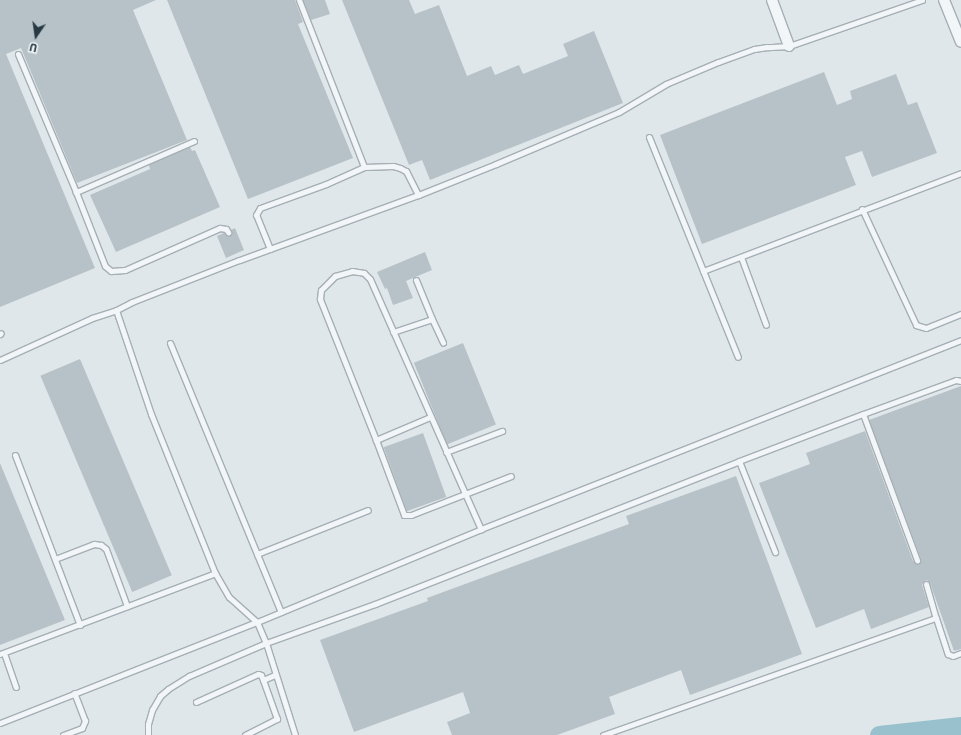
<!DOCTYPE html>
<style>
body{margin:0}
#map{position:relative;width:961px;height:735px;overflow:hidden;background:#e0e7ea;font-family:"Exo 2",sans-serif}
div>[style]{position:absolute}
.river>*{height:19px;margin:-9.5px;padding:0 9.5px;transform-origin:9.5px;border-radius:9.5px;background:#98c0cd}
.building>*{inset:0;background:#b7c2c8;transform-origin:0 0}
.roads{filter:drop-shadow(1px 0 #a5afb5) drop-shadow(-1px 0 #a5afb5) drop-shadow(0 1px #a5afb5) drop-shadow(0 -1px #a5afb5)}
.lane>*{height:5px;margin:-2.5px;padding:0 2.5px;transform-origin:2.5px;border-radius:2.5px;background:#f3f6f8}
.street>*{height:10px;margin:-5px;padding:0 5px;transform-origin:5px;border-radius:5px;background:#f3f6f8}
span{translate:-50% -50%;white-space:nowrap;text-align:center;line-height:1.15;-webkit-text-stroke:3.5px #f0f5f7;paint-order:stroke}
.north{position:absolute;left:16px;top:16px;width:40px;height:40px;-webkit-text-stroke:3px #f0f5f7;paint-order:stroke;rotate:193deg;font-size:11px;font-weight:700;line-height:16px;text-align:center;color:#273943}
.north::after{content:'';display:block;margin:auto;width:14px;height:18px;background:#273943;clip-path:polygon(50% 0,100% 100%,50% 72%,0 100%)}
</style>
<div id="map">
<div class="river">
<div style="left:879px;top:735px;width:82px;rotate:-6.3deg"></div>
</div>
<div class="building">
<div style="clip-path:polygon(0 0,156px 0,133px 10px,187px 140px,77px 183px,21px 48px,6px 54px,95px 268px,0 307px)"></div>
<div style="clip-path:polygon(167px 0,295px 0,303px 22px,298px 24px,353px 158px,248px 199px)"></div>
<div style="clip-path:polygon(303px 0,325px 0,330px 14px,311px 20px)"></div>
<div style="clip-path:polygon(342px 0,409px 0,415px 14px,439px 5px,467px 76px,491px 66px,495px 75px,519px 65px,523px 74px,568px 56px,563px 44px,594px 31px,623px 103px,430px 180px,422px 160px,409px 165px)"></div>
<div style="clip-path:polygon(824px 72px,837px 105px,852px 99px,850px 91px,896px 74px,908px 105px,917px 102px,937px 153px,872px 177px,862px 151px,845px 157px,856px 185px,702px 244px,660px 135px)"></div>
<div style="clip-path:polygon(190px 147px,192px 151px,195px 150px,220px 207px,116px 252px,90px 195px,150px 169px,149px 165px)"></div>
<div style="clip-path:polygon(235px 228px,244px 250px,226px 258px,217px 236px,224px 233px,230px 236px,231px 230px)"></div>
<div style="clip-path:polygon(425px 252px,432px 270px,406px 281px,413px 298px,393px 305px,387px 288px,385px 289px,377px 272px)"></div>
<div style="left:463px;top:343px;width:88px;height:53px;rotate:68deg"></div>
<div style="left:80px;top:359px;width:235px;height:43px;rotate:67deg"></div>
<div style="clip-path:polygon(961px 386px,961px 649px,954px 651px,930px 583px,927px 580px,923px 582px,922px 585px,929px 607px,871px 629px,864px 609px,816px 628px,759px 483px,810px 464px,806px 453px,865px 431px,913px 561px,919px 564px,921px 559px,869px 420px)"></div>
<div style="left:423px;top:433px;width:68px;height:42px;rotate:70deg"></div>
<div style="clip-path:polygon(0 463px,65px 620px,0 645px)"></div>
<div style="clip-path:polygon(736px 476px,802px 654px,690px 695px,681px 670px,609px 697px,615px 714px,557px 735px,452px 735px,447px 722px,470px 713px,463px 692px,354px 732px,320px 640px,428px 601px,427px 598px,629px 524px,626px 516px)"></div>
</div>
<div class="roads">
<div class="lane">
<div style="left:299px;top:0;width:179px;rotate:68.7deg"></div>
<div style="left:922px;top:0;width:141px;rotate:160.9deg"></div>
<div style="left:789px;top:46px;width:22px;rotate:177deg"></div>
<div style="left:767px;top:47px;width:13px;rotate:171deg"></div>
<div style="left:754px;top:49px;width:38px;rotate:160deg"></div>
<div style="left:718px;top:62px;width:56px;rotate:157.1deg"></div>
<div style="left:666px;top:84px;width:55px;rotate:149.2deg"></div>
<div style="left:619px;top:112px;width:134px;rotate:157.1deg"></div>
<div style="left:496px;top:164px;width:84px;rotate:158.3deg"></div>
<div style="left:418px;top:195px;width:190px;rotate:160deg"></div>
<div style="left:239px;top:260px;width:115px;rotate:158.6deg"></div>
<div style="left:132px;top:302px;width:18px;rotate:153deg"></div>
<div style="left:116px;top:310px;width:110px;rotate:71.4deg"></div>
<div style="left:151px;top:414px;width:171px;rotate:68.1deg"></div>
<div style="left:215px;top:573px;width:28px;rotate:60deg"></div>
<div style="left:229px;top:597px;width:38px;rotate:42deg"></div>
<div style="left:257px;top:622px;width:243px;rotate:-22.5deg"></div>
<div style="left:481px;top:529px;width:516px;rotate:-21.49deg"></div>
<div style="left:18px;top:54px;width:150px;rotate:67.2deg"></div>
<div style="left:649px;top:137px;width:237px;rotate:68deg"></div>
<div style="left:194px;top:141px;width:129px;rotate:156.6deg"></div>
<div style="left:76px;top:192px;width:79px;rotate:68.6deg"></div>
<div style="left:105px;top:266px;width:8px;rotate:40deg"></div>
<div style="left:111px;top:271px;width:14px;rotate:-4deg"></div>
<div style="left:125px;top:270px;width:104px;rotate:-23.9deg"></div>
<div style="left:220px;top:228px;width:6px;rotate:9deg"></div>
<div style="left:226px;top:229px;width:4px;rotate:56deg"></div>
<div style="left:862px;top:209px;width:128px;rotate:65deg"></div>
<div style="left:916px;top:325px;width:10px;rotate:17deg"></div>
<div style="left:926px;top:328px;width:38px;rotate:-22deg"></div>
<div style="left:270px;top:249px;width:37px;rotate:-112deg"></div>
<div style="left:256px;top:215px;width:8px;rotate:-60deg"></div>
<div style="left:260px;top:208px;width:70px;rotate:-20deg"></div>
<div style="left:326px;top:184px;width:42px;rotate:-24.1deg"></div>
<div style="left:364px;top:167px;width:29px;rotate:-2deg"></div>
<div style="left:393px;top:166px;width:7px;rotate:16deg"></div>
<div style="left:400px;top:168px;width:7px;rotate:27deg"></div>
<div style="left:406px;top:171px;width:27px;rotate:63deg"></div>
<div style="left:741px;top:257px;width:72px;rotate:69.8deg"></div>
<div style="left:703px;top:271px;width:276px;rotate:-20.8deg"></div>
<div style="left:416px;top:280px;width:42px;rotate:67.7deg"></div>
<div style="left:393px;top:332px;width:41px;rotate:-18.4deg"></div>
<div style="left:432px;top:319px;width:26px;rotate:65deg"></div>
<div style="left:0;top:334px;width:1px;rotate:-45deg"></div>
<div style="left:170px;top:343px;width:291px;rotate:67.6deg"></div>
<div style="left:0;top:360px;width:101px;rotate:-24.5deg"></div>
<div style="left:92px;top:318px;width:25px;rotate:-18deg"></div>
<div style="left:863px;top:414px;width:156px;rotate:69.7deg"></div>
<div style="left:430px;top:417px;width:59px;rotate:156.9deg"></div>
<div style="left:376px;top:440px;width:152px;rotate:-111.7deg"></div>
<div style="left:320px;top:299px;width:9px;rotate:-84deg"></div>
<div style="left:321px;top:290px;width:20px;rotate:-45deg"></div>
<div style="left:335px;top:276px;width:18px;rotate:-16deg"></div>
<div style="left:352px;top:271px;width:12px;rotate:9deg"></div>
<div style="left:364px;top:273px;width:8px;rotate:45deg"></div>
<div style="left:370px;top:279px;width:274px;rotate:66.1deg"></div>
<div style="left:376px;top:440px;width:80px;rotate:69.5deg"></div>
<div style="left:404px;top:515px;width:7px"></div>
<div style="left:411px;top:515px;width:107px;rotate:-21.3deg"></div>
<div style="left:446px;top:452px;width:60px;rotate:-20.6deg"></div>
<div style="left:15px;top:455px;width:182px;rotate:69.1deg"></div>
<div style="left:739px;top:461px;width:98px;rotate:68.4deg"></div>
<div style="left:257px;top:554px;width:119px;rotate:-21.6deg"></div>
<div style="left:55px;top:559px;width:42px;rotate:-21deg"></div>
<div style="left:94px;top:544px;width:7px;rotate:8deg"></div>
<div style="left:101px;top:545px;width:6px;rotate:39deg"></div>
<div style="left:106px;top:549px;width:61px;rotate:69.8deg"></div>
<div style="left:926px;top:584px;width:35px;rotate:74deg"></div>
<div style="left:4px;top:653px;width:36px;rotate:71deg"></div>
<div style="left:0;top:654px;width:230px;rotate:-20.6deg"></div>
<div style="left:196px;top:702px;width:68px;rotate:-24.3deg"></div>
<div style="left:258px;top:674px;width:3px;rotate:18deg"></div>
<div style="left:261px;top:675px;width:5px;rotate:68deg"></div>
<div style="left:0;top:723px;width:276px;rotate:-21.5deg"></div>
<div style="left:257px;top:622px;width:23px;rotate:67deg"></div>
<div style="left:266px;top:643px;width:116px;rotate:-19.7deg"></div>
<div style="left:375px;top:604px;width:391px;rotate:-21.4deg"></div>
<div style="left:739px;top:461px;width:133px;rotate:-20.8deg"></div>
<div style="left:863px;top:414px;width:99px;rotate:-20.1deg"></div>
<div style="left:956px;top:380px;width:5px;rotate:11deg"></div>
<div style="left:63px;top:735px;width:20px;rotate:-20deg"></div>
<div style="left:82px;top:728px;width:8px;rotate:-67deg"></div>
<div style="left:85px;top:721px;width:30px;rotate:-111deg"></div>
<div style="left:148px;top:735px;width:11px;rotate:-90deg"></div>
<div style="left:148px;top:724px;width:15px;rotate:-74deg"></div>
<div style="left:152px;top:710px;width:16px;rotate:-60deg"></div>
<div style="left:160px;top:696px;width:11px;rotate:-41deg"></div>
<div style="left:168px;top:689px;width:25px;rotate:-32deg"></div>
<div style="left:189px;top:676px;width:84px;rotate:-23.2deg"></div>
<div style="left:266px;top:643px;width:96px;rotate:72.5deg"></div>
<div style="left:245px;top:735px;width:36px;rotate:-27deg"></div>
<div style="left:277px;top:719px;width:41px;rotate:-109.7deg"></div>
<div style="left:263px;top:680px;width:13px;rotate:-23deg"></div>
<div style="left:603px;top:735px;width:353px;rotate:-19.4deg"></div>
<div style="left:936px;top:618px;width:38px;rotate:72deg"></div>
<div style="left:948px;top:654px;width:5px;rotate:22deg"></div>
<div style="left:953px;top:656px;width:9px;rotate:-21deg"></div>
</div>
<div class="street">
<div style="left:772px;top:0;width:49px;rotate:69.7deg"></div>
<div style="left:944px;top:0;width:45px;rotate:68deg"></div>
</div>
</div>
<div class="north">U</div>
</div>
